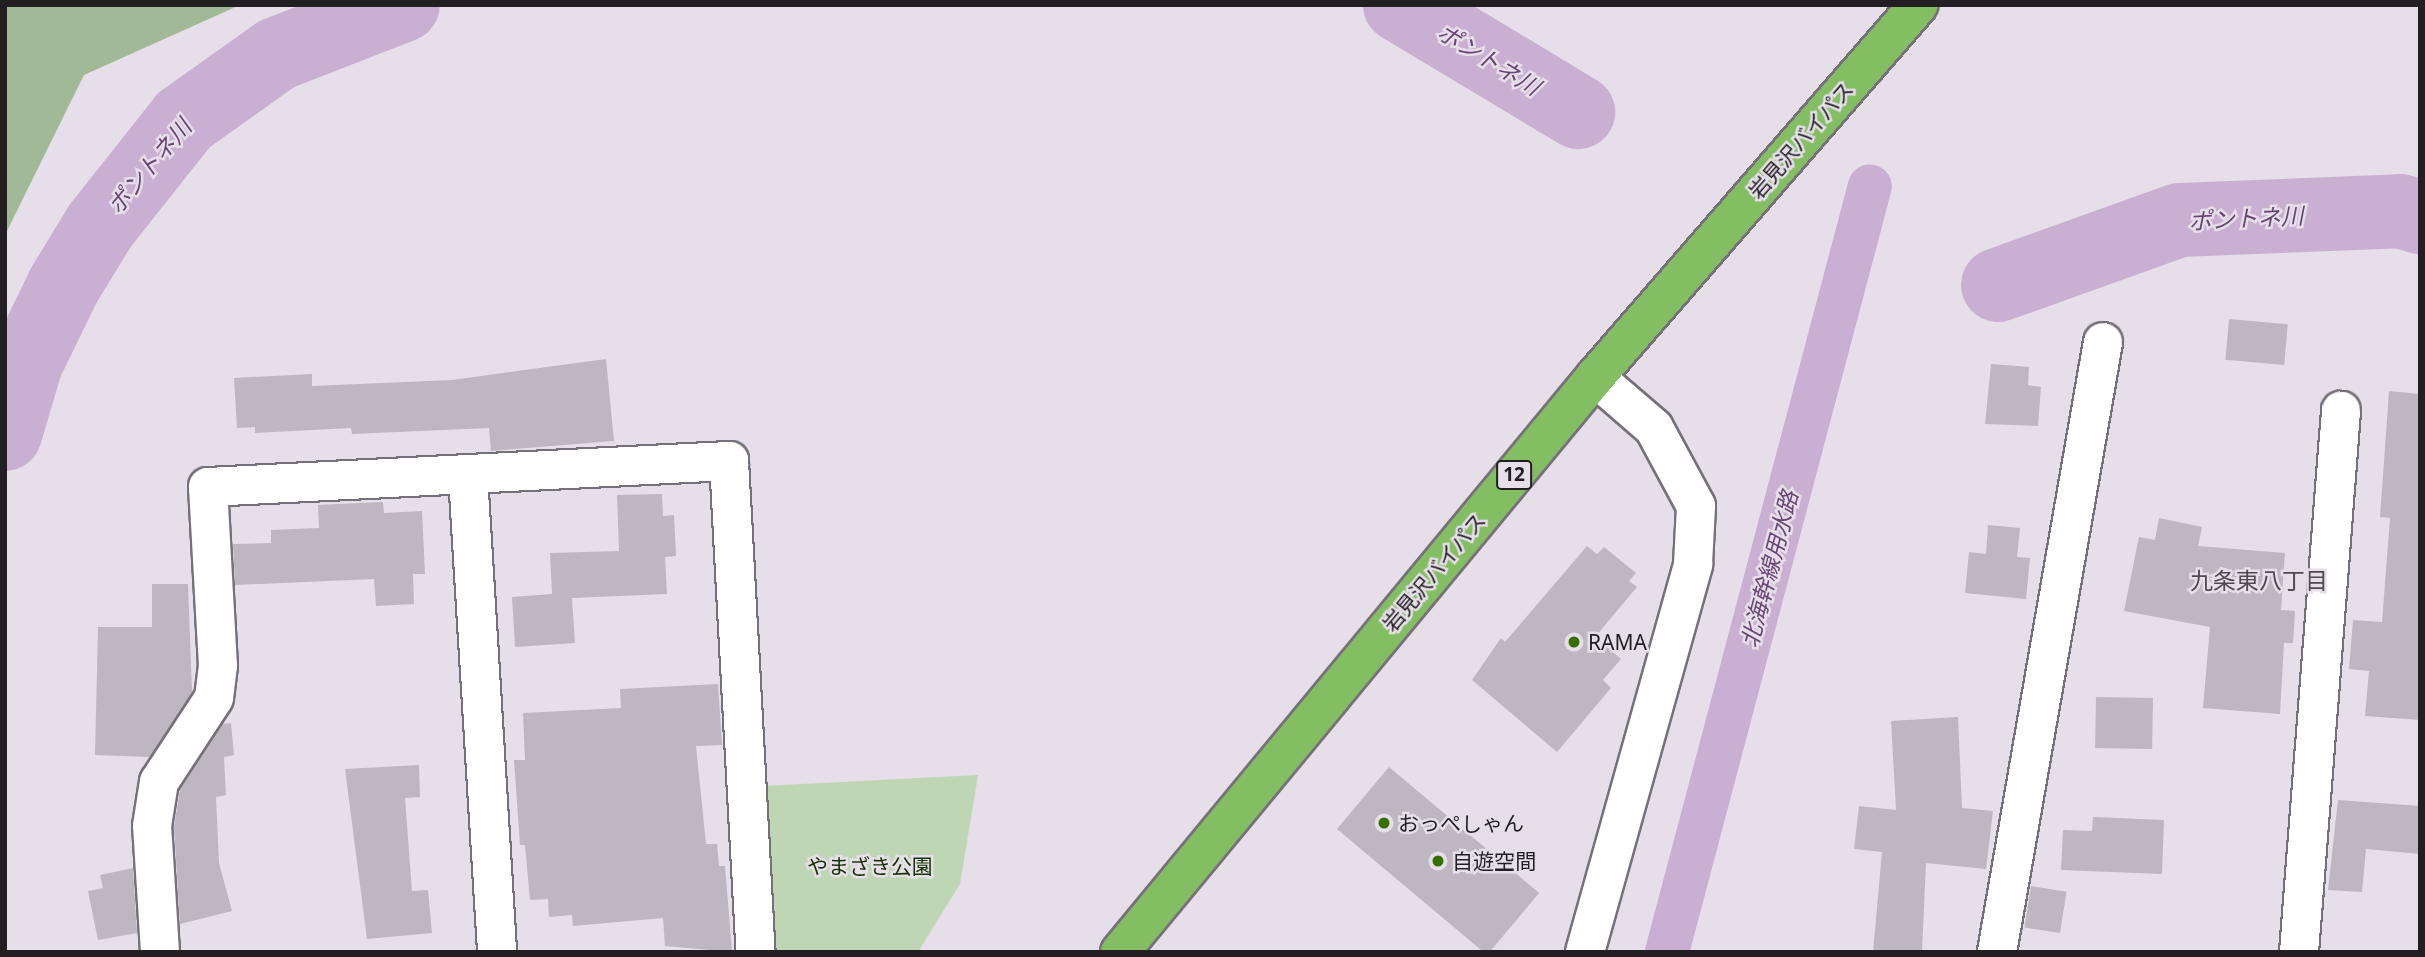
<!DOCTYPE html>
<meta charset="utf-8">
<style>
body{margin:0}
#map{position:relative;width:2425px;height:957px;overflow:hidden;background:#e6dee9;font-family:"Noto Sans","Noto Sans JP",sans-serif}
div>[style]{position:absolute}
.green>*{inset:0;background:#bfd6b4}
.forest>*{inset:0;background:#a1b996}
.canal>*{height:44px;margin:-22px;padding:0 22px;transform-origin:22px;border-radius:22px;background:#c9b0d2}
.river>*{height:74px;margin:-37px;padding:0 37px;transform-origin:37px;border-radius:37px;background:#c9b0d2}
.building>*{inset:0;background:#beb7c1;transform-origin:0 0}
.roads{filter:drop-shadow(2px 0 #77707a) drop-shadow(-2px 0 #77707a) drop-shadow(0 2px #77707a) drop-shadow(0 -2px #77707a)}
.minor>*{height:38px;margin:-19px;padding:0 19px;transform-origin:19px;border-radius:19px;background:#fff}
.trunk>*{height:38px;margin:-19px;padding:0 19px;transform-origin:19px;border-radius:19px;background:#84be62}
.dots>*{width:19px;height:19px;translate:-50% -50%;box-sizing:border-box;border:4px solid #e6dee9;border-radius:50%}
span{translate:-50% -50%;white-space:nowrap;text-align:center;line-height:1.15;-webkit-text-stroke:5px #e6dee9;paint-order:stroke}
.shield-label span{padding:2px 5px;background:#e6dee9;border:2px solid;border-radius:5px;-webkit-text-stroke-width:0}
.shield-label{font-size:19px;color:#221f23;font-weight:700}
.street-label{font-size:21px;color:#221f23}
.poi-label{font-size:21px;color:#221f23}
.left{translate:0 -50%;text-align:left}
.park-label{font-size:21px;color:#143200}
.water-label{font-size:23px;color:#684674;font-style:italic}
.neighbourhood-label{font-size:23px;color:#4f4851}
.frame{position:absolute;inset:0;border:7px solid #221f23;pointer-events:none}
</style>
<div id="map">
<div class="green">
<div style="clip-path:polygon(978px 775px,960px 884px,918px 952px,770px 952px,763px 786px)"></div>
</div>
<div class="forest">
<div style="clip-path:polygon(5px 5px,240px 5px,84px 75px,5px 235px)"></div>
</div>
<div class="canal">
<div style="left:1667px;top:952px;width:792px;rotate:-75.16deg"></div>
</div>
<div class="river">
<div style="left:1400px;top:5px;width:208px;rotate:31deg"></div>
<div style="left:1998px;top:285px;width:193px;rotate:-19.7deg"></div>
<div style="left:2180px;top:220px;width:220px;rotate:-2.3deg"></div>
<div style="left:2400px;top:211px;width:21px;rotate:17deg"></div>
<div style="left:5px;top:434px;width:74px;rotate:-73.5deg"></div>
<div style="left:26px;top:363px;width:87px;rotate:-64deg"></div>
<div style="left:64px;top:285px;width:69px;rotate:-58.6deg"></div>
<div style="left:100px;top:226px;width:135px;rotate:-51.6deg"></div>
<div style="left:184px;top:120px;width:114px;rotate:-35.4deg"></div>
<div style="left:277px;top:54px;width:135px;rotate:-21.3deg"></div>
</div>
<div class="building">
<div style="left:2229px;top:319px;width:59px;height:41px;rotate:5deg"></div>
<div style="clip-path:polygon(606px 359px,614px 441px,491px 451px,489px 428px,352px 434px,351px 428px,255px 433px,255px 427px,237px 428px,234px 378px,312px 374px,312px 386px,452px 380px)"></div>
<div style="clip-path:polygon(1991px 364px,2029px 367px,2028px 385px,2041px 387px,2038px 426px,1985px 424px)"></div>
<div style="clip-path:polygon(2389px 391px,2420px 394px,2420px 720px,2365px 716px,2369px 671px,2349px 669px,2353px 620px,2382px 622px,2390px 518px,2380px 517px)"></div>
<div style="clip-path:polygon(662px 494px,663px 516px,674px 515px,676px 556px,665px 557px,667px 594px,572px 598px,575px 643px,515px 647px,512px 597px,552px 594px,550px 553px,619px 551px,617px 495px)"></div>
<div style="clip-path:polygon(383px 502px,384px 513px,422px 511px,425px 574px,413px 574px,414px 604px,376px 606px,374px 579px,235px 585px,233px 544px,271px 543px,271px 530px,319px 528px,318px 505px)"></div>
<div style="clip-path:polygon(2159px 518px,2202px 527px,2198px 546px,2285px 553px,2281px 610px,2295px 611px,2293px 643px,2284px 643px,2280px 714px,2203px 708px,2210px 627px,2124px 611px,2139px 537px,2155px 540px)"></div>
<div style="clip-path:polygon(1988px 525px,2020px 528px,2017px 557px,2030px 558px,2026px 599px,1965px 593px,1969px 552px,1986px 554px)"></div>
<div style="clip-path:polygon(1587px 546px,1597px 554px,1604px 547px,1636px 573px,1629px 581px,1637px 587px,1595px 637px,1621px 659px,1603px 680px,1611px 688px,1557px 752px,1472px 680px,1501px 638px,1505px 642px)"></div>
<div style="clip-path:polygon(152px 584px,188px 584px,192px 692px,150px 757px,95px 755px,98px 627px,152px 627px)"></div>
<div style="clip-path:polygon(718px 684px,722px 745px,696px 746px,706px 844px,717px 844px,719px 866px,725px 866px,732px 952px,665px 946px,663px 918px,573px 926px,572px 915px,549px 917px,548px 899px,530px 900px,525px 845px,520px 845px,514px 760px,525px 760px,523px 713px,621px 708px,620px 689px)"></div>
<div style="left:2096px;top:697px;width:57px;height:51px;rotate:1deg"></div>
<div style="clip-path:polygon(1958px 717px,1962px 808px,1993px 811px,1986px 869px,1926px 863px,1922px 952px,1873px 952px,1882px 852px,1854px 849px,1859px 806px,1896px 810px,1891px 721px)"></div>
<div style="clip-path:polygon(231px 723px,234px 755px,224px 757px,226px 795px,216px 797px,219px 863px,232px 911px,180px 924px,174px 827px,180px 790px,223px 724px)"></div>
<div style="clip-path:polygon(419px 765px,420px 797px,405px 798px,412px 891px,428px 890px,432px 933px,367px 939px,345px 769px)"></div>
<div style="left:1389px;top:767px;width:196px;height:81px;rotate:40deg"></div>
<div style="clip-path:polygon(2338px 800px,2420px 806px,2420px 854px,2366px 849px,2362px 892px,2328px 890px)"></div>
<div style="clip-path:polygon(2093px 817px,2164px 820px,2162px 874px,2061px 870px,2063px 830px,2092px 831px)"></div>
<div style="clip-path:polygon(133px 868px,137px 933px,98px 940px,88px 891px,103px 888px,100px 875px)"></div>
<div style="left:2031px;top:886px;width:36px;height:42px;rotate:9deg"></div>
</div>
<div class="roads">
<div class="minor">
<div style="left:468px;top:476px;width:477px;rotate:86.5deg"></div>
<div style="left:160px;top:952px;width:126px;rotate:-93.6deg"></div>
<div style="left:152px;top:826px;width:45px;rotate:-81deg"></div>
<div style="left:159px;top:782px;width:100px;rotate:-56.8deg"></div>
<div style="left:214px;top:698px;width:32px;rotate:-83deg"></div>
<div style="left:218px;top:666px;width:179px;rotate:-93.2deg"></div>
<div style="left:208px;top:487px;width:522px;rotate:-2.86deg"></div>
<div style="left:729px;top:461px;width:492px;rotate:86.9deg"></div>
<div style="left:1585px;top:952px;width:403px;rotate:-74.4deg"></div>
<div style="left:1693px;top:564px;width:58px;rotate:-87deg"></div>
<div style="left:1696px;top:506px;width:89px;rotate:-118.3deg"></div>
<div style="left:1654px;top:428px;width:78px;rotate:-139.2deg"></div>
<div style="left:1997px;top:952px;width:619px;rotate:-80.14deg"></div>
<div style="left:2299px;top:952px;width:543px;rotate:-85.56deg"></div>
</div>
<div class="trunk">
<div style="left:1120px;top:952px;width:746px;rotate:-50.44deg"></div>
<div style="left:1595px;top:377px;width:493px;rotate:-49deg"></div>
</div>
</div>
<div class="dots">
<div style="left:1574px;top:642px;background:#357000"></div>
<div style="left:1384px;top:823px;background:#357000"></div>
<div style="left:1438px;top:861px;background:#357000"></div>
</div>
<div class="shield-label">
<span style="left:1514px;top:475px">12</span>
</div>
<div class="street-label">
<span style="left:1801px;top:140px;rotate:-49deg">岩見沢バイパス</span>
<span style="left:1434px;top:572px;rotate:-50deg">岩見沢バイパス</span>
</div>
<div class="poi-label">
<span class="left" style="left:1588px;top:642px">RAMA</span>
<span class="left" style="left:1398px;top:823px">おっぺしゃん</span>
<span class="left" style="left:1452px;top:861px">自遊空間</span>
</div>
<div class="park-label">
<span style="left:870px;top:866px">やまざき公園</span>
</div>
<div class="water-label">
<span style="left:1489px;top:59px;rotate:31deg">ポントネ川</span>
<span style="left:149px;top:166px;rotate:-50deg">ポントネ川</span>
<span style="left:2246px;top:218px;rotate:-3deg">ポントネ川</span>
<span style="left:1769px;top:569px;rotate:-75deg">北海幹線用水路</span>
</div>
<div class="neighbourhood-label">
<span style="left:2259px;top:580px">九条東八丁目</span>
</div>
<div class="frame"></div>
</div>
